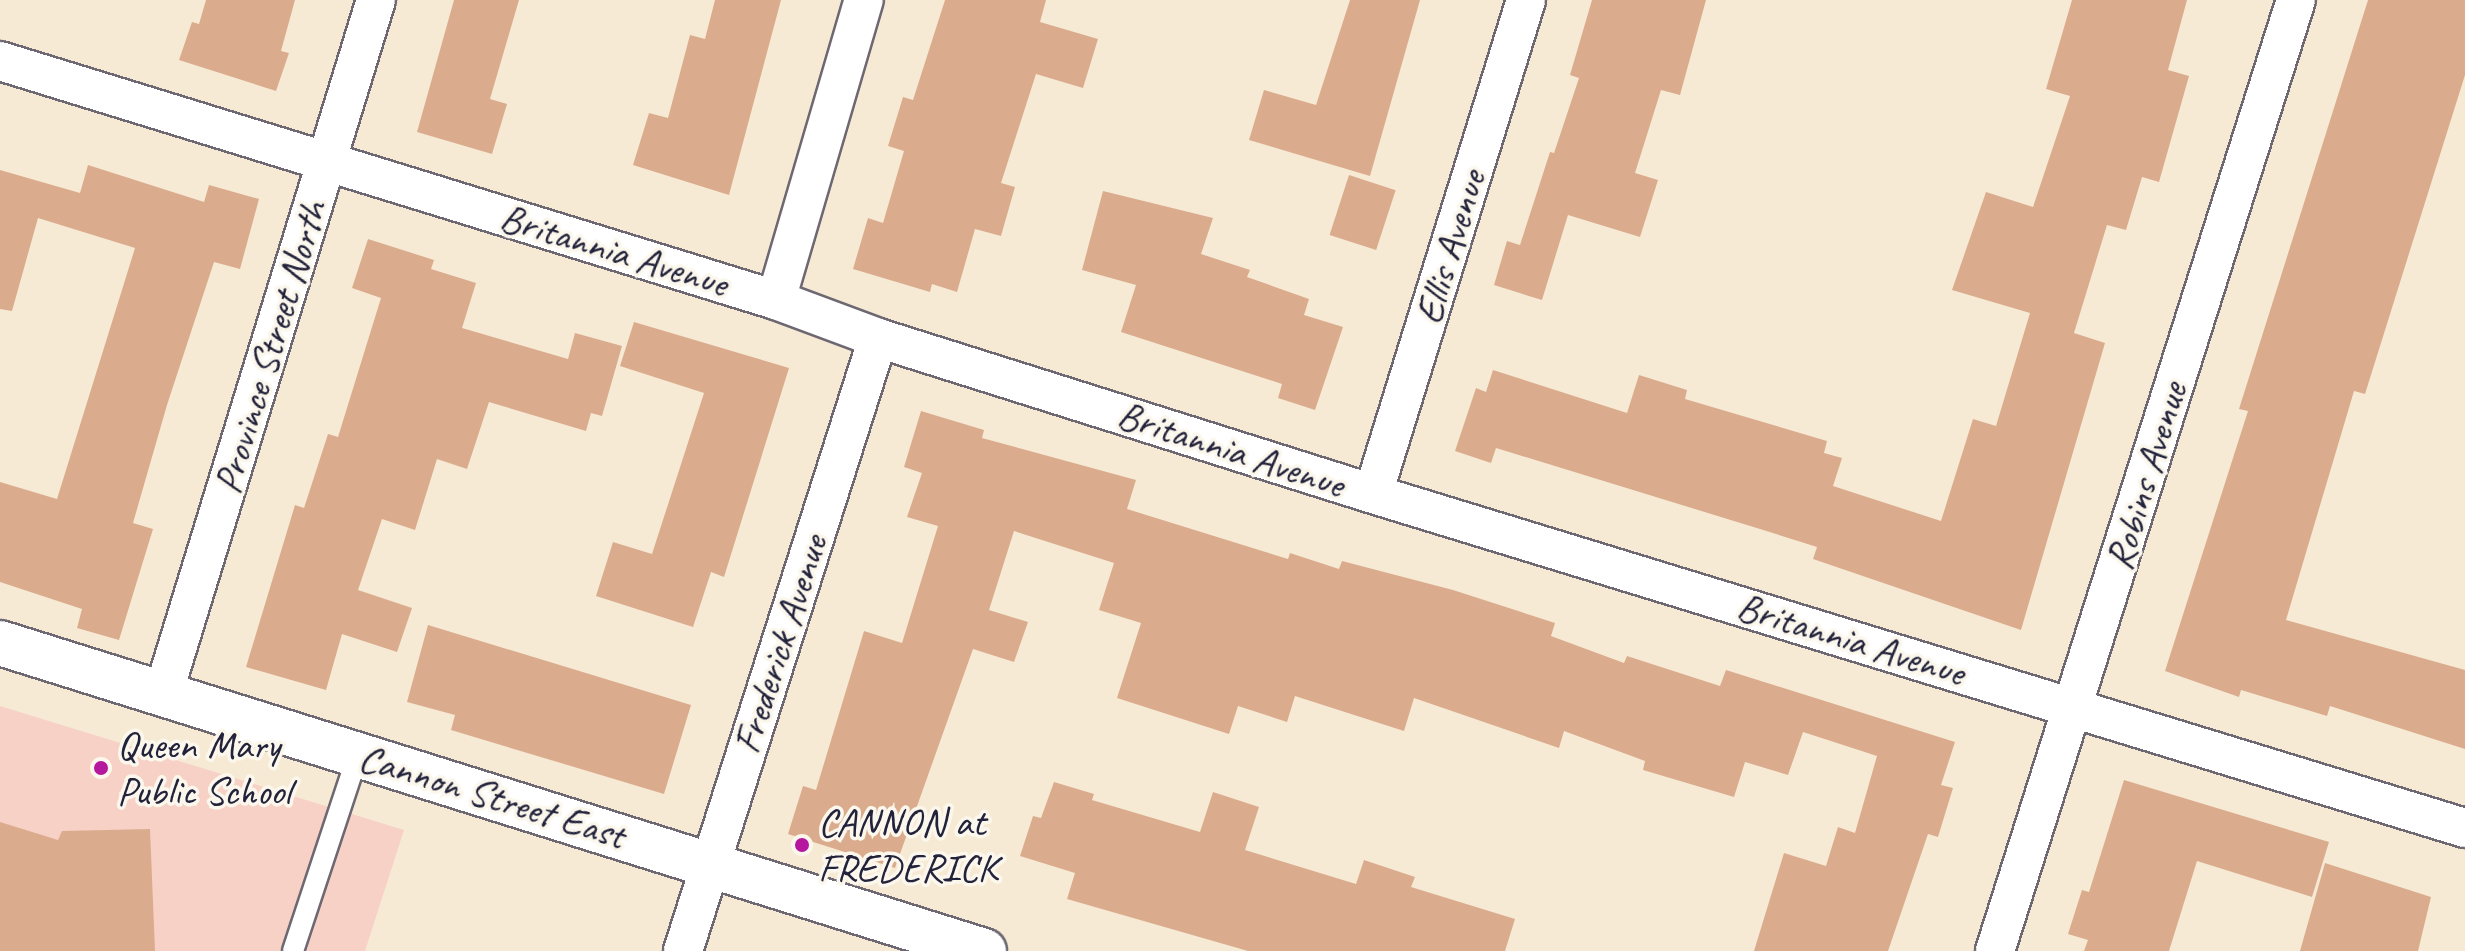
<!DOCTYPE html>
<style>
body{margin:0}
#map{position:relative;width:2465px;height:951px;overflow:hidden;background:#f7ead5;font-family:Caveat,sans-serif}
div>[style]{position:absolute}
.built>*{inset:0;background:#f7d1c6}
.building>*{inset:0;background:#daac8d;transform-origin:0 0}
.roads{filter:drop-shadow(2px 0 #6d6871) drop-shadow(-2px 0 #6d6871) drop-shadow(0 2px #6d6871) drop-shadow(0 -2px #6d6871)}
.lane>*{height:20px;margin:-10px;padding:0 10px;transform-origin:10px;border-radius:10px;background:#fff}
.street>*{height:38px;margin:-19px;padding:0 19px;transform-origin:19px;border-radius:19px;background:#fff}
.secondary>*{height:44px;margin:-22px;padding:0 22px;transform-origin:22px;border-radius:22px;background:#fff}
.dots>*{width:22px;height:22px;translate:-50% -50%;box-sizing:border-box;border:4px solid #fbf7ec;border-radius:50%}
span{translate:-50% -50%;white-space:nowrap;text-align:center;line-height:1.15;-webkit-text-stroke:7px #fbf7ec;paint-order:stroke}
.street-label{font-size:40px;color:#22223b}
.poi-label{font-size:40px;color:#22223b}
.left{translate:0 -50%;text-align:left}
</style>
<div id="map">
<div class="built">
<div style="clip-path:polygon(0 706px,404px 830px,365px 951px,0 951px)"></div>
</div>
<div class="building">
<div style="clip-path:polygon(206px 0,295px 0,281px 51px,289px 53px,276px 91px,179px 60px,192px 22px,199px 24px)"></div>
<div style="clip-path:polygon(454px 0,519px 0,490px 99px,507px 104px,492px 154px,417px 132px)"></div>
<div style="clip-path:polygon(715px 0,781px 0,729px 195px,633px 165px,649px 113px,668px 118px,690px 35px,705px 39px)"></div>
<div style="clip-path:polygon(945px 0,1046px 0,1040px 22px,1098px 39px,1083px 88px,1036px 74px,1001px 183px,1015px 187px,1001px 236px,975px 229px,957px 292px,932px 284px,930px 292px,853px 269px,868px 218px,883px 223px,904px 151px,888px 146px,903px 97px,913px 100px)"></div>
<div style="clip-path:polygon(1350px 0,1420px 0,1370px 176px,1249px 140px,1264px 90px,1316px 105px)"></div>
<div style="clip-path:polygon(1592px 0,1706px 0,1680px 95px,1661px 90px,1635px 173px,1658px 180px,1640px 237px,1568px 215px,1542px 300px,1494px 285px,1507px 241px,1520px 245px,1550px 152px,1554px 153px,1579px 78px,1570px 75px)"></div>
<div style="clip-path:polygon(2072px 0,2187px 0,2168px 70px,2189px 76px,2159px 182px,2142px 177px,2126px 230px,2107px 225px,2074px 333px,2105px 343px,2021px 630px,1813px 559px,1817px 547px,1760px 529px,1496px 448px,1491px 463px,1455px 451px,1476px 388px,1486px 392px,1493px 370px,1627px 413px,1639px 375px,1687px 390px,1685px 399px,1827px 441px,1824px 453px,1842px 458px,1833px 486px,1941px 521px,1973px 419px,1996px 426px,2030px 313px,1952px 290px,1986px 192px,2033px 207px,2070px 96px,2046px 89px)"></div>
<div style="clip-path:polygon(2368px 0,2465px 0,2465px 75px,2365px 394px,2354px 391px,2286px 620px,2465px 670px,2465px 749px,2330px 706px,2327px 716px,2241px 690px,2239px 697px,2165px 671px,2248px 411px,2239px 409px)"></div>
<div style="clip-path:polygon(88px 165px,204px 202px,209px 185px,259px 199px,240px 269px,214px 262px,167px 405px,133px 523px,153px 529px,119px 640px,77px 628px,82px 609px,0 582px,0 482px,57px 499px,135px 248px,38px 218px,12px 311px,0 309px,0 170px,80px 193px)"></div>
<div style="left:1349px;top:175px;width:49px;height:63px;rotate:18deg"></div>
<div style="clip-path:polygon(1103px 191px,1213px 218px,1201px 254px,1250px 270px,1247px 277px,1309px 299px,1304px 315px,1343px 327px,1315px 410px,1278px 398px,1282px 384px,1121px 332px,1136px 285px,1082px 270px)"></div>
<div style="clip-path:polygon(368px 239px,434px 260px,431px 269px,476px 283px,462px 328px,568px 359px,575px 333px,622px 346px,602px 416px,591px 413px,586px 431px,489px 402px,467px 469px,437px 459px,415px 530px,382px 519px,358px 590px,412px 608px,397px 652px,342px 634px,326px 690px,246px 667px,295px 505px,304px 508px,328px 434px,338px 437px,381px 298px,352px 288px)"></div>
<div style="clip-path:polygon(634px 322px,789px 368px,724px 577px,711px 572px,693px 627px,596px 596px,613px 542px,652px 554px,704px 393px,620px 366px)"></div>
<div style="clip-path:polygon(921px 411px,984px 430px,982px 438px,1136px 480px,1127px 509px,1288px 559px,1290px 553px,1339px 569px,1342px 561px,1453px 590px,1555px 623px,1551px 636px,1624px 663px,1627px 656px,1720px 686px,1726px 670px,1955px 742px,1941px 785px,1953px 788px,1938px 837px,1928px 834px,1888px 951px,1754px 951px,1784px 853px,1826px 866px,1838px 827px,1855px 833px,1877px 756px,1803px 732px,1788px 775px,1745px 762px,1734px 797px,1643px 770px,1645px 761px,1564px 731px,1559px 748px,1414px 698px,1404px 731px,1295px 696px,1287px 722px,1238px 706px,1229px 734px,1117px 698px,1141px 623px,1099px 610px,1114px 563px,1014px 531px,989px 610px,1028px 622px,1014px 662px,973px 649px,895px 868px,788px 834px,803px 786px,816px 790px,864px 631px,902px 643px,938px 526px,907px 517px,922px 473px,904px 467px)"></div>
<div style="clip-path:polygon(428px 625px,691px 705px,664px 794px,451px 730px,455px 715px,407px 702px)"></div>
<div style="clip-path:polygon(2124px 780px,2329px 842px,2312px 897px,2197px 861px,2169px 951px,2084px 951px,2088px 940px,2068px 934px,2082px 890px,2089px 892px)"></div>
<div style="clip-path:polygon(1054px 782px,1094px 794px,1092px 800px,1200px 832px,1213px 792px,1259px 807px,1245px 850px,1356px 884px,1364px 860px,1415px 877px,1411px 887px,1515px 919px,1505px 951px,1248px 951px,1067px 899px,1075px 873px,1020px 856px,1033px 816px,1041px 818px)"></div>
<div style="clip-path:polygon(0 822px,58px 840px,62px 831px,150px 829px,155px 951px,0 951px)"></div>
<div style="clip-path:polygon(2325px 863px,2431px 897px,2418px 951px,2300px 951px)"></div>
</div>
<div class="roads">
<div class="lane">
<div style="left:293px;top:951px;width:207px;rotate:-71.7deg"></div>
</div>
<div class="street">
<div style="left:0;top:61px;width:812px;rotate:17.12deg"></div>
<div style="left:776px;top:300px;width:109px;rotate:20.4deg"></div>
<div style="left:878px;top:338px;width:519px;rotate:17.49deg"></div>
<div style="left:1373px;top:494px;width:1142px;rotate:17.01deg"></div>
<div style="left:776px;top:300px;width:313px;rotate:-73.7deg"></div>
<div style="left:1373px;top:494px;width:517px;rotate:-72.79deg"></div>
<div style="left:163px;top:694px;width:726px;rotate:-72.94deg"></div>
<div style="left:683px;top:951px;width:643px;rotate:-72.35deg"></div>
<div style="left:1995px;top:951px;width:997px;rotate:-72.44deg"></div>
</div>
<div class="secondary">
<div style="left:0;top:643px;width:1031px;rotate:17.38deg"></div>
</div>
</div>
<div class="dots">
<div style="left:101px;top:768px;background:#b5179e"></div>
<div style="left:802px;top:845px;background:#b5179e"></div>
</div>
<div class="street-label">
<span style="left:1450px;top:247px;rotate:-73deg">Ellis Avenue</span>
<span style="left:614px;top:250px;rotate:17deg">Britannia Avenue</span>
<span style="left:270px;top:347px;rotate:-73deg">Province Street North</span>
<span style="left:1231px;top:449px;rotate:18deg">Britannia Avenue</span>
<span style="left:2146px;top:476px;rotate:-73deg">Robins Avenue</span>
<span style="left:1851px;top:639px;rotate:17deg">Britannia Avenue</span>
<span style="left:780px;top:644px;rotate:-72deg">Frederick Avenue</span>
<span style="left:492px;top:796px;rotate:17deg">Cannon Street East</span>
</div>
<div class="poi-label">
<span class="left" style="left:117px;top:768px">Queen Mary<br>Public School</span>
<span class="left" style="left:818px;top:845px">CANNON at<br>FREDERICK</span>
</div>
</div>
